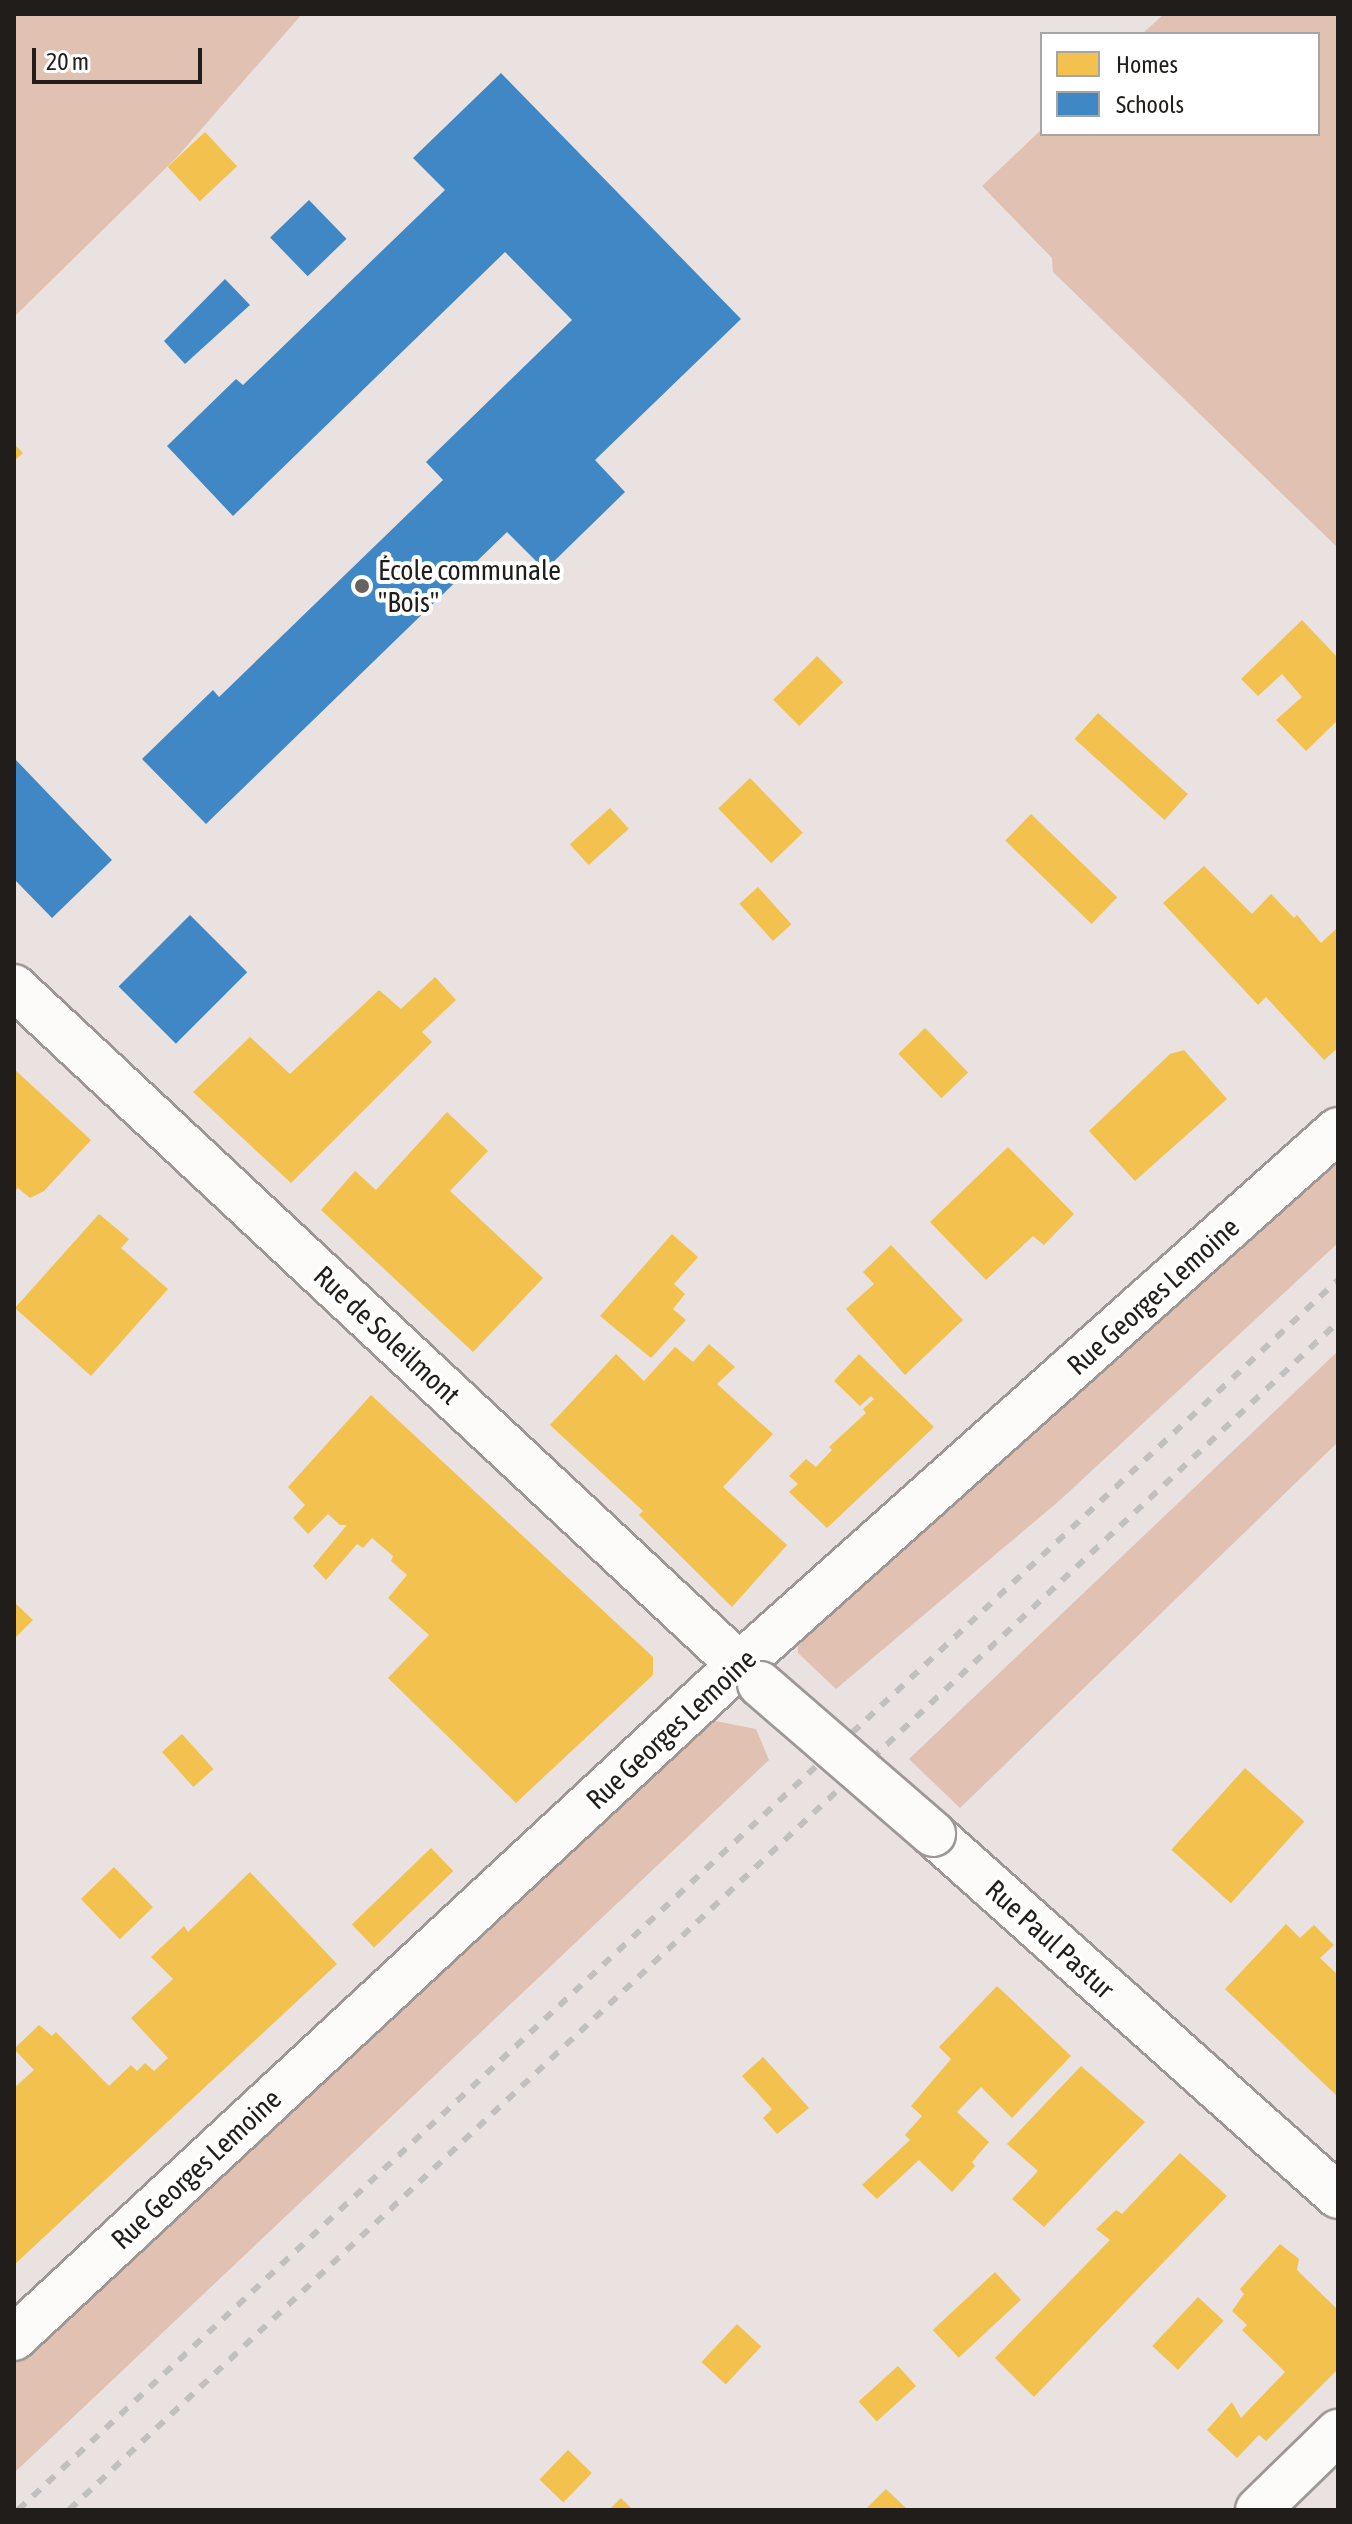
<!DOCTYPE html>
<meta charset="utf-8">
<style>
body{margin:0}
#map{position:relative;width:1352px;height:2524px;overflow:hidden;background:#e9e2e0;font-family:"Asap Condensed",sans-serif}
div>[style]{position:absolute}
.green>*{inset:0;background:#e1c1b2}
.homes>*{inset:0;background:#f2c14e;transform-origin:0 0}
.schools>*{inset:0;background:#3f88c5;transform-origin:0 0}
.roads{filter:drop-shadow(2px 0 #9d9896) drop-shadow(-2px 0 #9d9896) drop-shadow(0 2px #9d9896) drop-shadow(0 -2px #9d9896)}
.minor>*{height:44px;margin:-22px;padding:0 22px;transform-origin:22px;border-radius:22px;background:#fcfbfa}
.tertiary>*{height:44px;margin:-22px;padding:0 22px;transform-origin:22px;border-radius:22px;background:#fcfbfa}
.rail>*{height:6px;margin-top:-3px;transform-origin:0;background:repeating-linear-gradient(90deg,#c1bfbf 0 10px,transparent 0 20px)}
.bridges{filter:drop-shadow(2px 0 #9d9896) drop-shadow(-2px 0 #9d9896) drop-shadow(0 2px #9d9896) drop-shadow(0 -2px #9d9896)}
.tertiary-bridge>*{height:44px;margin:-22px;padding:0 22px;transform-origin:22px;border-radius:22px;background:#fcfbfa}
.dots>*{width:22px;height:22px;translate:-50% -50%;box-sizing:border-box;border:4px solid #fff;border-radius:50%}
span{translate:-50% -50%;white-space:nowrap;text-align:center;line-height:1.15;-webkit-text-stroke:8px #fff;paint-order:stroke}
.poi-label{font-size:28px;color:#211d1b}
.left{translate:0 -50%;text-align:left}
.street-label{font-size:28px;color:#211d1b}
.frame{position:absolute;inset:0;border:16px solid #211d1b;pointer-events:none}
.legend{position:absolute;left:1040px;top:32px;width:280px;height:104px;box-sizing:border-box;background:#fff;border:2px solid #a6a5a4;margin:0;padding:10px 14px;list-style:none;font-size:24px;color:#211d1b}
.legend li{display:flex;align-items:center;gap:16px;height:40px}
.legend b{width:40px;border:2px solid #a6a5a4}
.scale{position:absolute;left:32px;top:48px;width:170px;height:36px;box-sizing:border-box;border:4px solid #211d1b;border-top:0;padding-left:10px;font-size:24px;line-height:28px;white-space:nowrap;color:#211d1b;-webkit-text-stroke:6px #fff;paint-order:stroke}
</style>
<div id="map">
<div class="green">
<div style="clip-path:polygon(14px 14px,302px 14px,177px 157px,14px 317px)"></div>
<div style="clip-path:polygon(1164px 14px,1338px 14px,1338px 548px,1053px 272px,1052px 258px,982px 186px,1042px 129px,1042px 134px,1318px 134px,1318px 34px,1142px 34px)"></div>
<div style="clip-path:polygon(1338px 1130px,1338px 1243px,1059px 1501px,836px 1689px,798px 1653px,796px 1615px)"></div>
<div style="clip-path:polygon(1338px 1351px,1338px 1442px,960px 1808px,909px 1759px)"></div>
<div style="clip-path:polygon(685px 1715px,756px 1729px,769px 1760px,14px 2473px,14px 2359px,500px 1906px)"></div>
</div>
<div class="homes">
<div style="left:205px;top:132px;width:47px;height:51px;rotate:47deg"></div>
<div style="clip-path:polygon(14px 444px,23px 453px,14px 461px)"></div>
<div style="clip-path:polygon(1302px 620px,1338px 658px,1338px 720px,1306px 751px,1276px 720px,1302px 697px,1282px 674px,1258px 696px,1241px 679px)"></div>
<div style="left:817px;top:656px;width:37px;height:62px;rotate:45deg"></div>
<div style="left:1098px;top:713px;width:121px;height:35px;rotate:42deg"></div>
<div style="left:750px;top:778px;width:76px;height:44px;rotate:46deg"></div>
<div style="left:610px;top:808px;width:28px;height:54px;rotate:48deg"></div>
<div style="left:1031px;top:814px;width:120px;height:37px;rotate:44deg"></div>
<div style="clip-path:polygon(1204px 866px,1252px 914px,1271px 894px,1294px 918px,1297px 915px,1321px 943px,1338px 927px,1338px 1048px,1324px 1060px,1266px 997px,1258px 1005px,1163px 903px)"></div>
<div style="left:758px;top:887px;width:50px;height:25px;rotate:48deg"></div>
<div style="clip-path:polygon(435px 977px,456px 1000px,422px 1032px,432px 1042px,291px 1183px,193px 1092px,250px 1037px,290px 1074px,379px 990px,401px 1009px)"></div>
<div style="left:925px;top:1028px;width:62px;height:37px;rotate:46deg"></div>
<div style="clip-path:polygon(1184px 1050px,1227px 1099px,1135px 1181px,1089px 1131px,1170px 1054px)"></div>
<div style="clip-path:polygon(14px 1069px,91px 1140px,44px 1191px,30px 1198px,18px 1188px,14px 1192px)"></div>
<div style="clip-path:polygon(447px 1112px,488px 1151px,450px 1191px,543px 1278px,473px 1352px,321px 1210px,355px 1171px,376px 1190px)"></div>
<div style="clip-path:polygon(1008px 1147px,1074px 1214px,1044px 1245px,1033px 1236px,986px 1280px,930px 1222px)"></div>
<div style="clip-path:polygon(99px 1214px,129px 1239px,121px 1248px,168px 1289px,91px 1376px,15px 1308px)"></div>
<div style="clip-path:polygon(672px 1234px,698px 1257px,674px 1284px,685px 1294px,673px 1309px,686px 1320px,651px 1358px,600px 1316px)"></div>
<div style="clip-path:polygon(891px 1245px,963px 1320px,905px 1375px,846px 1309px,874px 1284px,863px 1272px)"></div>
<div style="clip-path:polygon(709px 1344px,735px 1367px,717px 1384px,773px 1434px,723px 1487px,787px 1545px,732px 1607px,639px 1515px,643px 1511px,550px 1425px,616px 1354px,644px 1381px,675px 1347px,693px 1362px)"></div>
<div style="clip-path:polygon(859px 1354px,934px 1427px,827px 1528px,789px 1492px,798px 1484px,789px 1476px,806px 1459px,816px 1467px,832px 1450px,829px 1447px,866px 1413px,863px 1409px,874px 1399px,871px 1396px,860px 1406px,834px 1381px)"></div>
<div style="clip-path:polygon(371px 1395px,653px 1657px,653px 1675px,516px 1803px,388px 1678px,429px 1635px,388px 1598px,407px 1575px,391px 1561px,393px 1556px,372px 1538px,363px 1548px,357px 1544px,326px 1580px,313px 1566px,347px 1525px,340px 1525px,328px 1514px,308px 1534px,293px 1518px,305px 1505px,288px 1487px)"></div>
<div style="clip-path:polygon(14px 1602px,33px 1620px,14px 1639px)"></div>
<div style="left:182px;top:1734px;width:47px;height:27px;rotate:48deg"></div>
<div style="left:1245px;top:1768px;width:80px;height:110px;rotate:42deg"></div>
<div style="left:431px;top:1848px;width:32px;height:110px;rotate:46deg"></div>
<div style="left:114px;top:1867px;width:56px;height:46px;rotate:46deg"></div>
<div style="clip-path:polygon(250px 1872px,337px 1964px,14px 2265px,14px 2088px,34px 2070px,14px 2049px,39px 2025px,52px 2036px,56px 2032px,109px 2086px,131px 2065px,137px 2071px,145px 2063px,154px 2071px,168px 2058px,131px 2018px,173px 1979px,151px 1957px,184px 1926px,188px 1932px)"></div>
<div style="clip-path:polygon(1286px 1924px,1300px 1938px,1314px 1925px,1334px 1945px,1320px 1958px,1338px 1975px,1338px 2097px,1225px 1989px)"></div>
<div style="clip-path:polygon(997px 1986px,1071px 2056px,1012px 2118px,981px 2087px,957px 2112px,989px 2142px,972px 2162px,975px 2166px,952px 2192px,919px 2160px,877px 2199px,862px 2185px,910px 2140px,905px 2135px,922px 2116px,911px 2106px,951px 2059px,939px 2047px)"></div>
<div style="clip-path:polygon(763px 2057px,809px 2108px,777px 2134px,763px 2118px,772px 2109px,742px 2076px)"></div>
<div style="clip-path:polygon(1081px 2066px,1145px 2122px,1044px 2227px,1012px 2199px,1038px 2171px,1007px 2144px)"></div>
<div style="clip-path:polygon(1180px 2153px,1227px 2196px,1034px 2397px,995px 2358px,1110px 2240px,1096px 2229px,1116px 2210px,1122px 2214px)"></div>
<div style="clip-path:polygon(1280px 2244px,1299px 2259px,1297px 2270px,1338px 2310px,1338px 2369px,1266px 2441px,1259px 2435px,1237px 2458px,1207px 2430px,1232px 2402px,1241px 2418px,1285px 2372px,1242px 2330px,1247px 2325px,1232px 2311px,1244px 2294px,1240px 2289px)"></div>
<div style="left:995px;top:2272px;width:38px;height:85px;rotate:47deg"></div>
<div style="left:1198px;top:2297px;width:35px;height:67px;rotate:43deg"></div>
<div style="left:737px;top:2324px;width:33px;height:52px;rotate:43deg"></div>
<div style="left:898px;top:2366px;width:27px;height:53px;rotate:48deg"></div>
<div style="left:568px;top:2450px;width:33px;height:41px;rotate:44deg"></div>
<div style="clip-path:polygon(886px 2489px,908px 2510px,865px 2510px)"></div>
<div style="clip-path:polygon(621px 2498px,633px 2510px,609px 2510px)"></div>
</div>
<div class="schools">
<div style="clip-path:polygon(501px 73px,741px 319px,595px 460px,625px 492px,545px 570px,507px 532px,206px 824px,142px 759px,213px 690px,219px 697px,443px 480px,426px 462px,572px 320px,505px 252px,233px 516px,167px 446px,236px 379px,243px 385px,445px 190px,413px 158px)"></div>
<div style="left:309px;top:200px;width:54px;height:54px;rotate:46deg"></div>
<div style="clip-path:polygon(225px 279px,250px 305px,185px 364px,164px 341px)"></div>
<div style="clip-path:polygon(14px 758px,112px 860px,52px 918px,14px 879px)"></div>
<div style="left:190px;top:915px;width:81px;height:101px;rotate:45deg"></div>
</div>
<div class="roads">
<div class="minor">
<div style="left:14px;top:2338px;width:989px;rotate:-42.87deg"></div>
<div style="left:739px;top:1665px;width:803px;rotate:-41.77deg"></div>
</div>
<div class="tertiary">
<div style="left:14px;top:987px;width:1021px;rotate:43.06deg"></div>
<div style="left:933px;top:1834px;width:543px;rotate:41.79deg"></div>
<div style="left:1258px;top:2510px;width:112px;rotate:-44.3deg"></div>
</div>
</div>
<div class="rail">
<div style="left:18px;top:2510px;width:1804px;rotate:-42.98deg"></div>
<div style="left:69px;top:2510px;width:1738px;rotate:-43.11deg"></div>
</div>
<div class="bridges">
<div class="tertiary-bridge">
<div style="left:760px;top:1684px;width:229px;rotate:40.9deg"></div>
</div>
</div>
<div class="dots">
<div style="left:362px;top:586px;background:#676260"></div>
</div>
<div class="poi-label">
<span class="left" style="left:378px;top:586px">École communale<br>"Bois"</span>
</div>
<div class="street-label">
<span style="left:1153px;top:1296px;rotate:-42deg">Rue Georges Lemoine</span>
<span style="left:387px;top:1335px;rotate:43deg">Rue de Soleilmont</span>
<span style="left:671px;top:1729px;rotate:-43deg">Rue Georges Lemoine</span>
<span style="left:1050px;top:1939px;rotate:42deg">Rue Paul Pastur</span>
<span style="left:196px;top:2169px;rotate:-43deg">Rue Georges Lemoine</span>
</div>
<div class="frame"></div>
<ul class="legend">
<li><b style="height:22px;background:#f2c14e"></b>Homes</li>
<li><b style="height:22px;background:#3f88c5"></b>Schools</li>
</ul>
<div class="scale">20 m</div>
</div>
